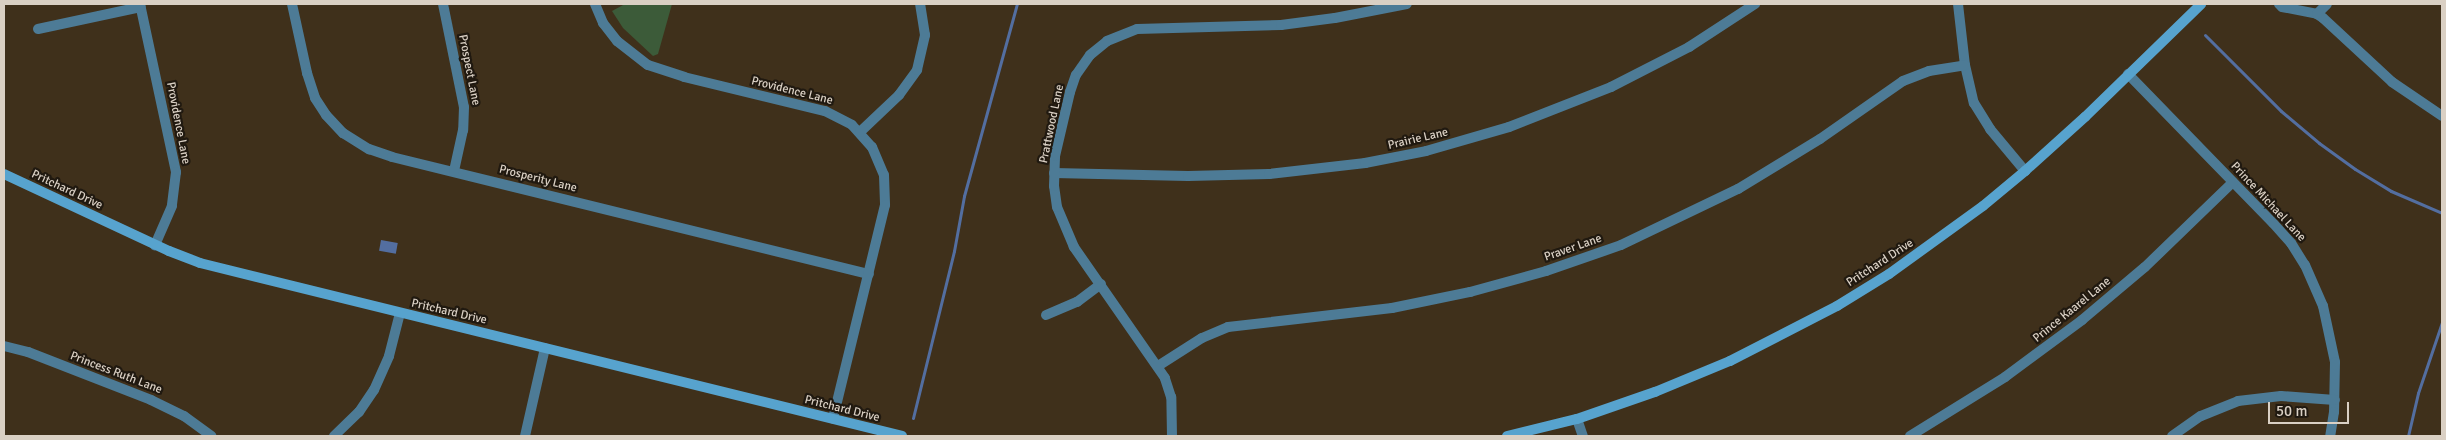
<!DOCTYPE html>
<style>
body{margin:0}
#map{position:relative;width:2446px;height:440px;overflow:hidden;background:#3f301b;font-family:Signika,sans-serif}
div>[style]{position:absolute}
.green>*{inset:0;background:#3c5b39}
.water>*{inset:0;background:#536ea0;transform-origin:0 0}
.stream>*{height:3px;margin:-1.5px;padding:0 1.5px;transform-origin:1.5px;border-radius:1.5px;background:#536ea0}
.street>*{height:10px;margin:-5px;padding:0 5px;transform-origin:5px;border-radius:5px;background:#4d7b96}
.secondary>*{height:10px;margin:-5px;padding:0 5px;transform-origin:5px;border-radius:5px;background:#57a3ce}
span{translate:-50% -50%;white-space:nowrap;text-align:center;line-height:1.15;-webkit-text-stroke:4.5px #201910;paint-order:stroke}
.street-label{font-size:12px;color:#dad0c4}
.frame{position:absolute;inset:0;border:5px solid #dad0c4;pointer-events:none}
.scale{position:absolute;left:2268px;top:402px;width:81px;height:22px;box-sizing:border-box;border:2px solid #dad0c4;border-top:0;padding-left:6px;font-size:15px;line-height:18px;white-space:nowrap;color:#dad0c4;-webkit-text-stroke:4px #201910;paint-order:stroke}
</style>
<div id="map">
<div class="green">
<div style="clip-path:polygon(625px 4px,672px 4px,658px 54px,653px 56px,623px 28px,612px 11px)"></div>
</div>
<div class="water">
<div style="left:381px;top:240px;width:17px;height:11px;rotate:10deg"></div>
</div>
<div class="stream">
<div style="left:2205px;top:35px;width:107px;rotate:45deg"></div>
<div style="left:2281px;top:111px;width:50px;rotate:40.1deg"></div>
<div style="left:2319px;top:143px;width:44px;rotate:35.8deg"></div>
<div style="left:2355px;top:169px;width:42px;rotate:31.4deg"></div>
<div style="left:2391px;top:191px;width:56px;rotate:23.3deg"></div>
<div style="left:913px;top:418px;width:172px;rotate:-76.2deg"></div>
<div style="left:954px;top:251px;width:56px;rotate:-79.7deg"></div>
<div style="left:964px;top:196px;width:199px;rotate:-74.6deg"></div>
<div style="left:2408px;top:436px;width:44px;rotate:-76.9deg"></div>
<div style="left:2418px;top:393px;width:75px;rotate:-71.3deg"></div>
</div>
<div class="street">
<div style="left:140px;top:4px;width:172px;rotate:77.9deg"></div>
<div style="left:176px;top:172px;width:34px;rotate:97deg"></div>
<div style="left:172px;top:206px;width:43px;rotate:113.6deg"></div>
<div style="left:292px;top:4px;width:71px;rotate:77.7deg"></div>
<div style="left:307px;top:73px;width:26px;rotate:72deg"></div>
<div style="left:315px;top:98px;width:20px;rotate:57deg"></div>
<div style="left:326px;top:115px;width:25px;rotate:47deg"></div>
<div style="left:343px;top:133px;width:31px;rotate:32deg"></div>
<div style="left:369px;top:149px;width:24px;rotate:19deg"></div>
<div style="left:392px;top:157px;width:491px;rotate:13.8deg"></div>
<div style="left:443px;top:4px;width:105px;rotate:78.5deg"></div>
<div style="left:464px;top:107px;width:23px;rotate:92deg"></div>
<div style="left:463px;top:130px;width:42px;rotate:102.4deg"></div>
<div style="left:595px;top:4px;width:21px;rotate:67deg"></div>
<div style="left:603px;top:23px;width:23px;rotate:52deg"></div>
<div style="left:617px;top:41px;width:39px;rotate:38deg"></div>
<div style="left:648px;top:65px;width:38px;rotate:18deg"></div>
<div style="left:684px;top:77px;width:145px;rotate:13.6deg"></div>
<div style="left:825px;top:111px;width:30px;rotate:27deg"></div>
<div style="left:852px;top:125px;width:30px;rotate:48deg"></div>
<div style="left:872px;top:147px;width:30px;rotate:67deg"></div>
<div style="left:884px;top:175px;width:30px;rotate:88deg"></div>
<div style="left:885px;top:205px;width:220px;rotate:103.7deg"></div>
<div style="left:1958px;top:4px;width:61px;rotate:83.5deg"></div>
<div style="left:1965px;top:65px;width:39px;rotate:77deg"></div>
<div style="left:1974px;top:103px;width:31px;rotate:58deg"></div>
<div style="left:1990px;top:129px;width:55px;rotate:50.2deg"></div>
<div style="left:2279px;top:4px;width:4px;rotate:45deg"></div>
<div style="left:2282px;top:7px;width:36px;rotate:11deg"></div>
<div style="left:2317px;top:14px;width:7px;rotate:34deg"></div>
<div style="left:2323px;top:18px;width:94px;rotate:42.8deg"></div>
<div style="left:2392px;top:82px;width:60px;rotate:34.2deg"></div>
<div style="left:2317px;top:14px;width:14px;rotate:-45deg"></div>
<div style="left:38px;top:29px;width:105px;rotate:-12.1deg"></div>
<div style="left:2128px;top:74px;width:208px;rotate:45.8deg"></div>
<div style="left:2273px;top:223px;width:27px;rotate:48deg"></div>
<div style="left:2291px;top:243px;width:26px;rotate:58deg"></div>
<div style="left:2305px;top:265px;width:45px;rotate:66.3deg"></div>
<div style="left:2323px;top:306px;width:57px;rotate:77.9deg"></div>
<div style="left:2335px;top:362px;width:50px;rotate:91.1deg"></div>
<div style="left:2334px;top:412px;width:24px;rotate:99deg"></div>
<div style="left:860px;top:132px;width:54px;rotate:-43.5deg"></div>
<div style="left:899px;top:95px;width:31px;rotate:-54deg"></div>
<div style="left:917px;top:70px;width:36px;rotate:-77deg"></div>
<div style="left:925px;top:35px;width:31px;rotate:-99deg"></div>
<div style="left:1054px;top:173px;width:134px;rotate:1.3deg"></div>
<div style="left:1188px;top:176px;width:81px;rotate:-1.4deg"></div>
<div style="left:1269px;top:174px;width:97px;rotate:-6.5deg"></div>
<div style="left:1365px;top:163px;width:62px;rotate:-11.1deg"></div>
<div style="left:1426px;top:151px;width:86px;rotate:-16.1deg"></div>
<div style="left:1509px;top:127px;width:110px;rotate:-21.4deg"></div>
<div style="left:1611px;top:87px;width:88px;rotate:-27.1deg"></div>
<div style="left:1689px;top:47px;width:79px;rotate:-33.1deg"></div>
<div style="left:1046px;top:315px;width:34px;rotate:-23deg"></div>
<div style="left:1077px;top:302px;width:30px;rotate:-37deg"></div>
<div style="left:4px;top:346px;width:25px;rotate:14deg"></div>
<div style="left:28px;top:352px;width:132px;rotate:21.3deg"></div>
<div style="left:151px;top:400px;width:37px;rotate:26deg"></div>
<div style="left:184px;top:416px;width:34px;rotate:36deg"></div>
<div style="left:1158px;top:366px;width:52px;rotate:-32.5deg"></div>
<div style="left:1202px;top:338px;width:28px;rotate:-23deg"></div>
<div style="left:1228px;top:327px;width:165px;rotate:-6.6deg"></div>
<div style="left:1392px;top:308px;width:80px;rotate:-11.6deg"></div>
<div style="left:1470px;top:292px;width:79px;rotate:-15.4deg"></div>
<div style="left:1546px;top:271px;width:79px;rotate:-19.1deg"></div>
<div style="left:1621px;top:245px;width:130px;rotate:-25.6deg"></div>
<div style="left:1738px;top:189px;width:96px;rotate:-31.4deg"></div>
<div style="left:1820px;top:139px;width:101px;rotate:-34.9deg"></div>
<div style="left:1903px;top:81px;width:28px;rotate:-21deg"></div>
<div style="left:1929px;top:71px;width:36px;rotate:-9deg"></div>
<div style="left:1577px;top:419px;width:18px;rotate:71deg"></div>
<div style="left:334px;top:436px;width:35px;rotate:-44deg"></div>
<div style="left:359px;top:412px;width:27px;rotate:-56deg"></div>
<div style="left:374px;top:390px;width:37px;rotate:-66deg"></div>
<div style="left:389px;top:356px;width:44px;rotate:-75.7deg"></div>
<div style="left:525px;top:436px;width:90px;rotate:-77.2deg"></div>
<div style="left:1172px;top:436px;width:39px;rotate:-91deg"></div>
<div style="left:1171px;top:397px;width:20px;rotate:-108deg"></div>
<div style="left:1165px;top:378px;width:160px;rotate:-124.8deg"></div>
<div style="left:1074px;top:247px;width:43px;rotate:-113deg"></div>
<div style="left:1057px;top:207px;width:21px;rotate:-98deg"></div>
<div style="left:1054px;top:186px;width:30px;rotate:-88deg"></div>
<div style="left:1055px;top:156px;width:66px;rotate:-76.8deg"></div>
<div style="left:1070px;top:92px;width:18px;rotate:-71deg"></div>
<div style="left:1076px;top:75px;width:24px;rotate:-55deg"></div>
<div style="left:1090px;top:55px;width:22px;rotate:-39deg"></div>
<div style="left:1107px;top:41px;width:32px;rotate:-22deg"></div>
<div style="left:1137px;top:29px;width:144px;rotate:-1.6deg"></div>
<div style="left:1281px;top:25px;width:54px;rotate:-7.4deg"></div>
<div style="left:1335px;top:18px;width:73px;rotate:-11deg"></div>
<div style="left:1910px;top:436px;width:112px;rotate:-31.8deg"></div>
<div style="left:2005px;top:377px;width:96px;rotate:-36.5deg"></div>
<div style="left:2082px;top:320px;width:82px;rotate:-40.1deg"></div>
<div style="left:2145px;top:267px;width:122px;rotate:-44deg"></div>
<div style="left:2172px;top:436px;width:35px;rotate:-35deg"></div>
<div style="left:2201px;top:416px;width:40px;rotate:-22deg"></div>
<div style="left:2238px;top:401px;width:43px;rotate:-6.6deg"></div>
<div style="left:2281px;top:396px;width:54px;rotate:4.2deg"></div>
</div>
<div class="secondary">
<div style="left:4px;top:174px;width:182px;rotate:25deg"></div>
<div style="left:169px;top:251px;width:33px;rotate:21deg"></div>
<div style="left:200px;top:263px;width:723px;rotate:13.84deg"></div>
<div style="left:1507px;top:436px;width:72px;rotate:-13.7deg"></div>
<div style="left:1577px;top:419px;width:83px;rotate:-19.1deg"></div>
<div style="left:1655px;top:392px;width:81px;rotate:-22.5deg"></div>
<div style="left:1730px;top:361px;width:120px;rotate:-27.2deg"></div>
<div style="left:1837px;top:306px;width:61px;rotate:-31.6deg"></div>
<div style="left:1889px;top:274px;width:116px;rotate:-35.9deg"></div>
<div style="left:1983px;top:206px;width:55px;rotate:-39.8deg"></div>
<div style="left:2025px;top:171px;width:81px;rotate:-42deg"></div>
<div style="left:2085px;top:117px;width:162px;rotate:-44.2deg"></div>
</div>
<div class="street-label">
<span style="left:469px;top:70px;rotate:79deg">Prospect Lane</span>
<span style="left:792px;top:91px;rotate:14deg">Providence Lane</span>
<span style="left:178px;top:123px;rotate:79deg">Providence Lane</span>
<span style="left:1052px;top:124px;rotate:-78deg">Prattwood Lane</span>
<span style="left:1418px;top:139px;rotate:-13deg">Prairie Lane</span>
<span style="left:538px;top:179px;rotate:14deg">Prosperity Lane</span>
<span style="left:67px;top:190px;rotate:25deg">Pritchard Drive</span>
<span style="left:2268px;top:202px;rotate:47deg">Prince Michael Lane</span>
<span style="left:1573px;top:248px;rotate:-19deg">Praver Lane</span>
<span style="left:1880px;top:263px;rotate:-33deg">Pritchard Drive</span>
<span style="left:2072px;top:310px;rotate:-39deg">Prince Kaarel Lane</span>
<span style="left:449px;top:312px;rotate:13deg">Pritchard Drive</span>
<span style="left:116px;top:373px;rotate:21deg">Princess Ruth Lane</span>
<span style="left:842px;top:409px;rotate:14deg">Pritchard Drive</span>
</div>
<div class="frame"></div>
<div class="scale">50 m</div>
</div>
